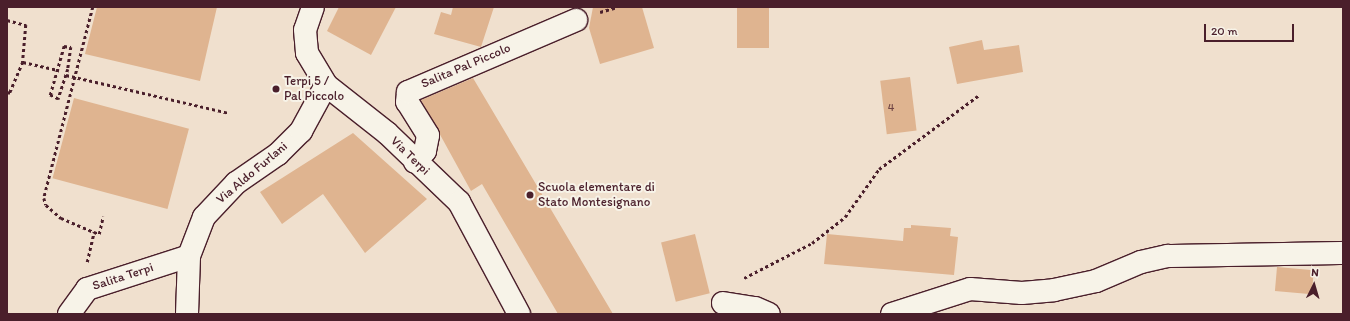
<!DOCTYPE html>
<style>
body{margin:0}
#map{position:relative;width:1350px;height:321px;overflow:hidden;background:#f0e0ce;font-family:Itim,sans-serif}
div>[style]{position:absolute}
.building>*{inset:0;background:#dfb490;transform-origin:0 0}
.path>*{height:2.5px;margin-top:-1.25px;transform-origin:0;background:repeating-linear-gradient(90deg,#4a1f2b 0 3px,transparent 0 6px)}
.roads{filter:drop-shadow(1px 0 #4a1f2b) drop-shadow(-1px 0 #4a1f2b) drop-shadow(0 1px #4a1f2b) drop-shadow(0 -1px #4a1f2b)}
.street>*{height:22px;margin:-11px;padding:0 11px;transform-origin:11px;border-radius:11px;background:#f7f3e8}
.dots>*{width:11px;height:11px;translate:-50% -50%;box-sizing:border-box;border:2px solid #f7f3e8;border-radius:50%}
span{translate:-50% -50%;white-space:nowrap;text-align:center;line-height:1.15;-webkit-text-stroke:4px #f7f3e8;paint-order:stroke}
.number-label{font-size:11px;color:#6f4444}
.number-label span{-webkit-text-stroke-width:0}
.street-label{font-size:13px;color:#4a1f2b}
.poi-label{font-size:13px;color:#4a1f2b}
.left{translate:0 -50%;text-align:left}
.frame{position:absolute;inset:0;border:8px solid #4a1f2b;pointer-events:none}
.north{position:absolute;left:1294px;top:265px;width:40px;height:40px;-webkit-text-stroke:3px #f7f3e8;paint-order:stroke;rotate:5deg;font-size:11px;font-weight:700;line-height:16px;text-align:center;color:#4a1f2b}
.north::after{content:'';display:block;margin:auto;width:14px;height:18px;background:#4a1f2b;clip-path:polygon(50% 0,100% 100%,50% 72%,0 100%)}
.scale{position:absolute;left:1204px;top:24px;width:90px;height:18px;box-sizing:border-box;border:2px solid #4a1f2b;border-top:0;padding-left:5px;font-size:12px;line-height:14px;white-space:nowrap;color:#4a1f2b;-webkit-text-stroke:3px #f7f3e8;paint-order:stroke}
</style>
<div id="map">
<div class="building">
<div style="clip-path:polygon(97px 7px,217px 7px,200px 81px,85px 54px)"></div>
<div style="clip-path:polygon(339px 7px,396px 7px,371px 55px,327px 31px)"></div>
<div style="clip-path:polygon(453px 7px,494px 7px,481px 47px,434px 34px,441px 12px,451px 15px)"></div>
<div style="clip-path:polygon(593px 7px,642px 7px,654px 48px,600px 64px,589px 28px)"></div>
<div style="left:737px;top:7px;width:32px;height:41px"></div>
<div style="clip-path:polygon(982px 40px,984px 50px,1019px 45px,1023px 72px,957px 84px,949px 47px)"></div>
<div style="left:910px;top:77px;width:54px;height:30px;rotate:83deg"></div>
<div style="clip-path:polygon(473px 78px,613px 314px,558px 314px,482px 184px,471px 191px,421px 100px)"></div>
<div style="left:74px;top:98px;width:119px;height:83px;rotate:15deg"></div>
<div style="clip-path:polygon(353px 133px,427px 199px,365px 253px,323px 194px,282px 224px,260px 192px)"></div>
<div style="clip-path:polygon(911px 225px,951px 228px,950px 236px,958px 237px,954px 275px,824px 264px,827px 234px,903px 241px,904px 228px,911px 228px)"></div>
<div style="left:695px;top:234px;width:61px;height:35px;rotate:76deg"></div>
<div style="left:1277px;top:267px;width:37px;height:24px;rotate:5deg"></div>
</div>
<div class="path">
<div style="left:93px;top:7px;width:197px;rotate:104.4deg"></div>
<div style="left:44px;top:198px;width:7px;rotate:74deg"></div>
<div style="left:46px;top:205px;width:20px;rotate:41deg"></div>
<div style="left:61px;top:218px;width:36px;rotate:23deg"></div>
<div style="left:94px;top:232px;width:5px;rotate:22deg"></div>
<div style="left:99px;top:234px;width:18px;rotate:-77deg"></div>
<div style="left:600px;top:12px;width:18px;rotate:-16deg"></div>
<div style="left:7px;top:20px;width:20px;rotate:15deg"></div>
<div style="left:26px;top:25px;width:37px;rotate:95deg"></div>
<div style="left:23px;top:62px;width:34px;rotate:113deg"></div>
<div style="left:10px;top:93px;width:3px;rotate:180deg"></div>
<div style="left:64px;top:46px;width:7px;rotate:8deg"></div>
<div style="left:71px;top:47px;width:22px;rotate:98deg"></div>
<div style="left:68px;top:69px;width:32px;rotate:108deg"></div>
<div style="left:58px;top:99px;width:9px;rotate:-153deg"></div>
<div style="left:50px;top:95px;width:51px;rotate:-74.1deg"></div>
<div style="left:23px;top:62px;width:37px;rotate:13deg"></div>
<div style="left:66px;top:75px;width:167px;rotate:13.1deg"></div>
<div style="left:87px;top:262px;width:31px;rotate:-77deg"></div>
<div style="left:744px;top:278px;width:76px;rotate:-27.2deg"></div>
<div style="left:812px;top:243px;width:42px;rotate:-38.2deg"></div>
<div style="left:845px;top:217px;width:59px;rotate:-54.7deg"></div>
<div style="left:879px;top:169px;width:124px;rotate:-36.5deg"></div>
</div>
<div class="roads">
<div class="street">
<div style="left:313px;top:7px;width:24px;rotate:109deg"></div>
<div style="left:305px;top:30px;width:23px;rotate:85deg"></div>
<div style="left:307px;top:53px;width:37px;rotate:59deg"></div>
<div style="left:326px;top:85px;width:78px;rotate:38.2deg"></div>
<div style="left:387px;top:133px;width:100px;rotate:43.8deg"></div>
<div style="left:459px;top:202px;width:127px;rotate:61.8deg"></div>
<div style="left:415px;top:162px;width:15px;rotate:-48deg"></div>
<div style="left:425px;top:151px;width:16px;rotate:-79deg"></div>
<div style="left:428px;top:135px;width:39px;rotate:-122deg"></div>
<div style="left:407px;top:102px;width:10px;rotate:-84deg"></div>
<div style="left:408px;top:92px;width:183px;rotate:-23.2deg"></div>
<div style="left:723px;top:303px;width:32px;rotate:9deg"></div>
<div style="left:755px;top:308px;width:15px;rotate:23deg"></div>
<div style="left:69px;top:314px;width:31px;rotate:-54deg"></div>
<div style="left:87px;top:289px;width:107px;rotate:-17.9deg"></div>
<div style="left:187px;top:314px;width:58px;rotate:-88deg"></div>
<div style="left:189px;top:256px;width:42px;rotate:-69deg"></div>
<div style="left:204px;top:217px;width:47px;rotate:-46.7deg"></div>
<div style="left:236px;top:183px;width:51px;rotate:-34.6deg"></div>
<div style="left:278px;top:154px;width:33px;rotate:-45deg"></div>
<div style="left:301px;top:131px;width:52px;rotate:-61.5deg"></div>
<div style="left:892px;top:314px;width:82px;rotate:-17.8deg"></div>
<div style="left:970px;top:289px;width:52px;rotate:4.4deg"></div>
<div style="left:1022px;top:293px;width:32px;rotate:-5deg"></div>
<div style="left:1054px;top:290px;width:43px;rotate:-12.1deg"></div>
<div style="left:1096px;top:281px;width:49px;rotate:-22.9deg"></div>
<div style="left:1141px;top:262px;width:28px;rotate:-13deg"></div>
<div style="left:1168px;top:256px;width:175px;rotate:-1deg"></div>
</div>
</div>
<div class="dots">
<div style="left:276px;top:89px;background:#4a1f2b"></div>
<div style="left:530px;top:195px;background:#4a1f2b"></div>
</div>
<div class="number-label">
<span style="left:891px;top:108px">4</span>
</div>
<div class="street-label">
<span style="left:466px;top:66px;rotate:-23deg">Salita Pal Piccolo</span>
<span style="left:410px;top:156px;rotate:44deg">Via Terpi</span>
<span style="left:252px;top:173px;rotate:-40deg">Via Aldo Furlani</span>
<span style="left:123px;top:277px;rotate:-18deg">Salita Terpi</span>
</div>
<div class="poi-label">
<span class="left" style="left:284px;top:89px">Terpi 5 /<br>Pal Piccolo</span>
<span class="left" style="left:538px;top:195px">Scuola elementare di<br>Stato Montesignano</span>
</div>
<div class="frame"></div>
<div class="north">N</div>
<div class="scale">20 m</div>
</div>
